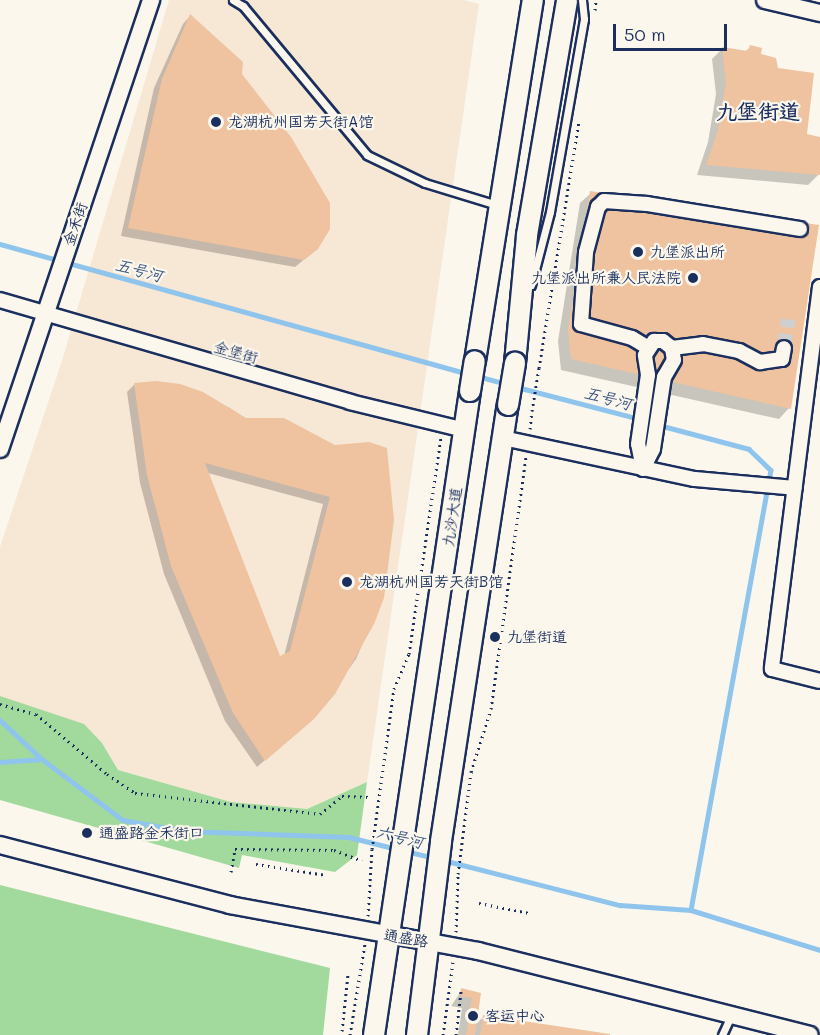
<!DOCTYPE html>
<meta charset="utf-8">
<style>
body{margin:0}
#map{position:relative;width:820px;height:1035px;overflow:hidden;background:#fbf7ec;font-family:Mali,"LXGW WenKai TC",sans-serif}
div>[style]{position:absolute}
.built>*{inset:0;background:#f7e7d5}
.green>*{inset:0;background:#a2d99c}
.shadow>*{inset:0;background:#0003}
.stream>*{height:4.5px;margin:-2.25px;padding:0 2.25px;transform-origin:2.25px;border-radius:2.25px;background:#8fc5ed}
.building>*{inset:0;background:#efc39f}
.minor-tunnel>*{height:14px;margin-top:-7px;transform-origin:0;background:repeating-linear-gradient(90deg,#cecfd0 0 14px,transparent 0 21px)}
.path>*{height:3px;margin-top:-1.5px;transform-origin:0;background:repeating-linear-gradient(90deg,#1b2f5e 0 1.5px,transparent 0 6px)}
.roads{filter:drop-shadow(2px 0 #1b2f5e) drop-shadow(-2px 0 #1b2f5e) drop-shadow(0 2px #1b2f5e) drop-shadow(0 -2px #1b2f5e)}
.service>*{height:7px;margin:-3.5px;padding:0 3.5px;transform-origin:3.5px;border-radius:3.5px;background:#fbf7ec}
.minor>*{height:14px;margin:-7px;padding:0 7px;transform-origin:7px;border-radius:7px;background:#fbf7ec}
.tertiary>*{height:16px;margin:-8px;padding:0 8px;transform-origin:8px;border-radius:8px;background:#fbf7ec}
.secondary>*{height:20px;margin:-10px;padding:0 10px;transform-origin:10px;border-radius:10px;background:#fbf7ec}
.path-bridge>*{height:3px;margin-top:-1.5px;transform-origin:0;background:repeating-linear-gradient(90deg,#1b2f5e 0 1.5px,transparent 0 6px)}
.bridges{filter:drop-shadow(2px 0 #1b2f5e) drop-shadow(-2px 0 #1b2f5e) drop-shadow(0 2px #1b2f5e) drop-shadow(0 -2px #1b2f5e)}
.secondary-bridge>*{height:20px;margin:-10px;padding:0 10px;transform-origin:10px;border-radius:10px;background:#fbf7ec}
.dots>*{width:16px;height:16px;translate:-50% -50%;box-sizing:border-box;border:3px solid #fbf7ec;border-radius:50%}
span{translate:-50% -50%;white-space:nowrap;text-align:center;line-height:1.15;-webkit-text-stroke:4.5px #fbf7ec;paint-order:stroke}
.poi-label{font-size:15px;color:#1b2f5e}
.left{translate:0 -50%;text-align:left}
.right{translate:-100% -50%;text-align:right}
.street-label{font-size:15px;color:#1b2f5e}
.water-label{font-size:16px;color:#385482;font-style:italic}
.district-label{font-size:21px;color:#1b2f5e;font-weight:700}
.scale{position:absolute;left:613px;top:24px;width:114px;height:27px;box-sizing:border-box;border:3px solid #1b2f5e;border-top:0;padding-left:8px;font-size:18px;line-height:21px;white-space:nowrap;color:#1b2f5e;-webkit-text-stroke:4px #fbf7ec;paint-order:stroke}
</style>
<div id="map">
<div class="built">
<div style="clip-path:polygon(169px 0,464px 0,479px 4px,367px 782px,307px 809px,231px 802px,118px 770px,102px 743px,0 696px,0 547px,61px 364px)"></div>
</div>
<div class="green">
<div style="clip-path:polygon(0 696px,84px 724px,102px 743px,118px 770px,231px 802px,307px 809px,367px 782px,357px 855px,335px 872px,242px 855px,239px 868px,0 800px)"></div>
<div style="clip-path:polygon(0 885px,330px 968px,323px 1035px,0 1035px)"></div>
</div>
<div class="shadow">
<div style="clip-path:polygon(190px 16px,240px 75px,317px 249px,295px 267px,121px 236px,154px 88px,183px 24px)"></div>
<div style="clip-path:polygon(750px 47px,777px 69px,805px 135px,820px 139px,819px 174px,808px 185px,697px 175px,708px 142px,716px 94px,712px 59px,723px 48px,745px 52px)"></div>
<div style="clip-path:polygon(591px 193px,789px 408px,779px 419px,561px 370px,558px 341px,580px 203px)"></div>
<div style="clip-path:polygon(evenodd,135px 384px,180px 385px,230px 408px,393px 520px,382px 598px,356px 659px,313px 718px,257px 767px,225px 721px,164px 574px,140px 483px,127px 392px,135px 384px,208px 473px,323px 504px,284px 656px,279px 659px,208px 473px)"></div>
<div style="clip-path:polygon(462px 990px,479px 994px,475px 1025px,483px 1017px,609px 1035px,458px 1035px,462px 1008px,451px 1006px)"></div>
</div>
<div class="stream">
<div style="left:0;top:244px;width:486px;rotate:15.5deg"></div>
<div style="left:477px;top:376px;width:30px;rotate:15deg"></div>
<div style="left:517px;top:387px;width:127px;rotate:14.6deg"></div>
<div style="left:659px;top:425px;width:93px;rotate:14.9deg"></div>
<div style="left:749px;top:449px;width:30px;rotate:44deg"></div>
<div style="left:771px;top:470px;width:447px;rotate:100.3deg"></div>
<div style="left:0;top:720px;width:57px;rotate:42.9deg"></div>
<div style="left:42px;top:759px;width:101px;rotate:37deg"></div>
<div style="left:123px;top:820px;width:63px;rotate:10.1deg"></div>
<div style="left:185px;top:831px;width:164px;rotate:2.1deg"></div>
<div style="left:349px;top:837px;width:49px;rotate:14deg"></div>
<div style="left:0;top:762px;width:42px;rotate:-4.1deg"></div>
<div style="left:405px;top:851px;width:31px;rotate:13deg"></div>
<div style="left:443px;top:860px;width:183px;rotate:14.3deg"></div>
<div style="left:620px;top:905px;width:71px;rotate:4deg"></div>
<div style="left:691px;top:910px;width:135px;rotate:17.2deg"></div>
</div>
<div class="building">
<div style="clip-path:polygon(190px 14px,243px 62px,242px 74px,291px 137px,330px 203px,330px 229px,318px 249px,304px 260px,128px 228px,162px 79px)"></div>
<div style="clip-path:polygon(750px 45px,762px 48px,761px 54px,776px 58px,778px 68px,814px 73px,807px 134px,820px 137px,820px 175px,706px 165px,718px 130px,726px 83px,722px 47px,748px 51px)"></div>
<div style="clip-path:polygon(590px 191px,819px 225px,791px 409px,571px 359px,568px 329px)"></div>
<div style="clip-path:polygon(evenodd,156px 381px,180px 384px,203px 392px,246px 418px,284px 418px,335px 445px,369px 442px,387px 448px,394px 520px,384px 598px,374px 624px,335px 694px,314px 719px,265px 761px,233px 713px,171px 566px,147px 475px,134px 383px,156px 381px,205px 463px,330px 497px,290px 651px,280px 656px,205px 463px)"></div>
<div style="clip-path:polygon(461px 988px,481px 993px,475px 1035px,466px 1035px,472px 998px,460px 996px)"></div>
<div style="clip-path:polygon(483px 1015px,610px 1034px,610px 1035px,480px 1035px)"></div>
</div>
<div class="minor-tunnel">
<div style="left:784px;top:348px;width:29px;rotate:-82deg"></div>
</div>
<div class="path">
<div style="left:595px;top:10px;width:10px;rotate:-84deg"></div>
<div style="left:539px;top:368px;width:250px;rotate:-80.8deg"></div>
<div style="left:530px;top:429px;width:18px;rotate:-84deg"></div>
<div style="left:0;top:704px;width:37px;rotate:16deg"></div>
<div style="left:36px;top:714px;width:93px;rotate:40.2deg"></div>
<div style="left:107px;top:774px;width:34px;rotate:34deg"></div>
<div style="left:135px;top:793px;width:186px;rotate:6.5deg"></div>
<div style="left:320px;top:814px;width:28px;rotate:-39deg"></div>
<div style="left:342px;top:796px;width:27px;rotate:2deg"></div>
<div style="left:256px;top:864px;width:71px;rotate:8.9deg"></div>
<div style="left:231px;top:872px;width:23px;rotate:-80deg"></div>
<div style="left:235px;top:849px;width:99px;rotate:0.6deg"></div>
<div style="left:334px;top:850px;width:30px;rotate:21deg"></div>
<div style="left:479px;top:903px;width:51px;rotate:11.3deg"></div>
<div style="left:368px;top:916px;width:67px;rotate:-86.6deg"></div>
<div style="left:372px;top:849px;width:162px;rotate:-82.2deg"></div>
<div style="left:394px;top:689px;width:38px;rotate:-67deg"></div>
<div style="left:409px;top:654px;width:218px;rotate:-81.6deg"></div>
<div style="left:456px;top:932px;width:58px;rotate:-88deg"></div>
<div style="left:458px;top:874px;width:103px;rotate:-82.7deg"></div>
<div style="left:471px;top:772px;width:66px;rotate:-72.4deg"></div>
<div style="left:491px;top:709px;width:255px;rotate:-82.1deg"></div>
<div style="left:342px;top:1031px;width:57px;rotate:-84deg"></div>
<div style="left:350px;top:1035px;width:93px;rotate:-80.7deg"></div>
<div style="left:443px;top:1035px;width:74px;rotate:-82.2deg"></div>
<div style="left:456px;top:1035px;width:44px;rotate:-83.5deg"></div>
</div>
<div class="roads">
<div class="service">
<div style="left:233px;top:0;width:12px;rotate:31deg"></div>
<div style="left:243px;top:6px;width:194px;rotate:50.2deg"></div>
<div style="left:367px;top:155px;width:64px;rotate:25.8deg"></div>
<div style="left:425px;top:183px;width:75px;rotate:17deg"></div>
<div style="left:531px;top:285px;width:75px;rotate:-75.4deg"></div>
<div style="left:550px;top:212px;width:196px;rotate:-80deg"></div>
<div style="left:584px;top:19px;width:19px;rotate:-96deg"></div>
<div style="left:722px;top:1035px;width:21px;rotate:-65deg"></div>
</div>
<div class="minor">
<div style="left:820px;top:287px;width:385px;rotate:97.2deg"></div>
<div style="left:772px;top:669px;width:49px;rotate:14deg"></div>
<div style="left:0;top:300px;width:365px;rotate:16.2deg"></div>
<div style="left:350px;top:402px;width:118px;rotate:13.7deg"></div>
<div style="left:654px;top:341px;width:9px"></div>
<div style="left:663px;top:341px;width:11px;rotate:38deg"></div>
<div style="left:672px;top:348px;width:12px;rotate:81deg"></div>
<div style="left:674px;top:360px;width:20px;rotate:120deg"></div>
<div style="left:664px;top:377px;width:73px;rotate:98.7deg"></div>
<div style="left:653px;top:449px;width:22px;rotate:117deg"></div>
<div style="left:643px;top:469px;width:25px;rotate:-101deg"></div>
<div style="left:638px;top:444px;width:70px;rotate:-81.8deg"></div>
<div style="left:648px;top:375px;width:20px;rotate:-99deg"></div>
<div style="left:645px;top:355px;width:17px;rotate:-57deg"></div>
<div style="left:647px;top:347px;width:17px;rotate:-149deg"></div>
<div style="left:632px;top:338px;width:53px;rotate:-164.6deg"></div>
<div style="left:581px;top:324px;width:72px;rotate:-86deg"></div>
<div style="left:586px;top:252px;width:47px;rotate:-75.1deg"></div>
<div style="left:598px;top:207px;width:8px;rotate:-45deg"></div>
<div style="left:604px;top:201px;width:43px;rotate:4deg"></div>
<div style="left:647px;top:204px;width:155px;rotate:9.3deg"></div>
<div style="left:672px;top:348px;width:31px;rotate:-7deg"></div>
<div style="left:703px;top:344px;width:37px;rotate:11deg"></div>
<div style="left:739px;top:351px;width:24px;rotate:28deg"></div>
<div style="left:760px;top:362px;width:22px;rotate:-8deg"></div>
<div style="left:782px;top:359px;width:11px;rotate:-80deg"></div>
<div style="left:503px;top:438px;width:196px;rotate:12.1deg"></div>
<div style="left:695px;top:479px;width:100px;rotate:5.1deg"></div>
</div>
<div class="tertiary">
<div style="left:765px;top:0;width:57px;rotate:13.3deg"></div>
<div style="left:0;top:449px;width:474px;rotate:-71.4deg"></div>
<div style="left:0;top:845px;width:238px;rotate:14.6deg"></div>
<div style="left:230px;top:905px;width:252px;rotate:10.5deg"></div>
<div style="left:478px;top:951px;width:342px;rotate:14.2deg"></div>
</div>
<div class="secondary">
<div style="left:475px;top:361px;width:366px;rotate:-80.9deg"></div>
<div style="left:515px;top:363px;width:129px;rotate:-84.6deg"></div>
<div style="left:527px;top:235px;width:238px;rotate:-80.3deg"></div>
<div style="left:374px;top:1035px;width:651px;rotate:-81.52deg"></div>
<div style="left:417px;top:1035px;width:195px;rotate:-82.9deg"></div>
<div style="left:441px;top:841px;width:441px;rotate:-81.3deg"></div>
</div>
</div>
<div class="path-bridge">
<div style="left:532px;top:411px;width:44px;rotate:-80.8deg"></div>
</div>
<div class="bridges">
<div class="secondary-bridge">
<div style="left:470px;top:391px;width:30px;rotate:-81deg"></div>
<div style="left:508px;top:405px;width:43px;rotate:-80.5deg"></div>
</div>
</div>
<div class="dots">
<div style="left:216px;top:122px;background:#1b2f5e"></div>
<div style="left:638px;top:252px;background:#1b2f5e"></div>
<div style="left:693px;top:278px;background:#1b2f5e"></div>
<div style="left:347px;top:582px;background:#1b2f5e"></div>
<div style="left:495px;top:637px;background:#1b2f5e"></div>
<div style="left:87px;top:833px;background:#1b2f5e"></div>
<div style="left:473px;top:1016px;background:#1b2f5e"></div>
</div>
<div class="poi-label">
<span class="left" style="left:228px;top:122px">龙湖杭州国芳天街A馆</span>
<span class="left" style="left:650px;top:252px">九堡派出所</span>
<span class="right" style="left:681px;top:278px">九堡派出所兼人民法院</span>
<span class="left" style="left:359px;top:582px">龙湖杭州国芳天街B馆</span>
<span class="left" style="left:507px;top:637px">九堡街道</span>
<span class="left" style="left:99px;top:833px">通盛路金禾街口</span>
<span class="left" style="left:485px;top:1016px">客运中心</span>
</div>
<div class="street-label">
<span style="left:75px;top:224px;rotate:-71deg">金禾街</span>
<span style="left:236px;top:352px;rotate:16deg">金堡街</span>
<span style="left:452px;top:517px;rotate:-82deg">九沙大道</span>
<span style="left:406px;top:938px;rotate:10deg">通盛路</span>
</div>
<div class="water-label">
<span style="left:139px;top:270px;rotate:15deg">五号河</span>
<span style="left:608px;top:398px;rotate:15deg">五号河</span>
<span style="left:400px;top:837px;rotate:14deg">六号河</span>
</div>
<div class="district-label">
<span style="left:758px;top:111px">九堡街道</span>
</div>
<div class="scale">50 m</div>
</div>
